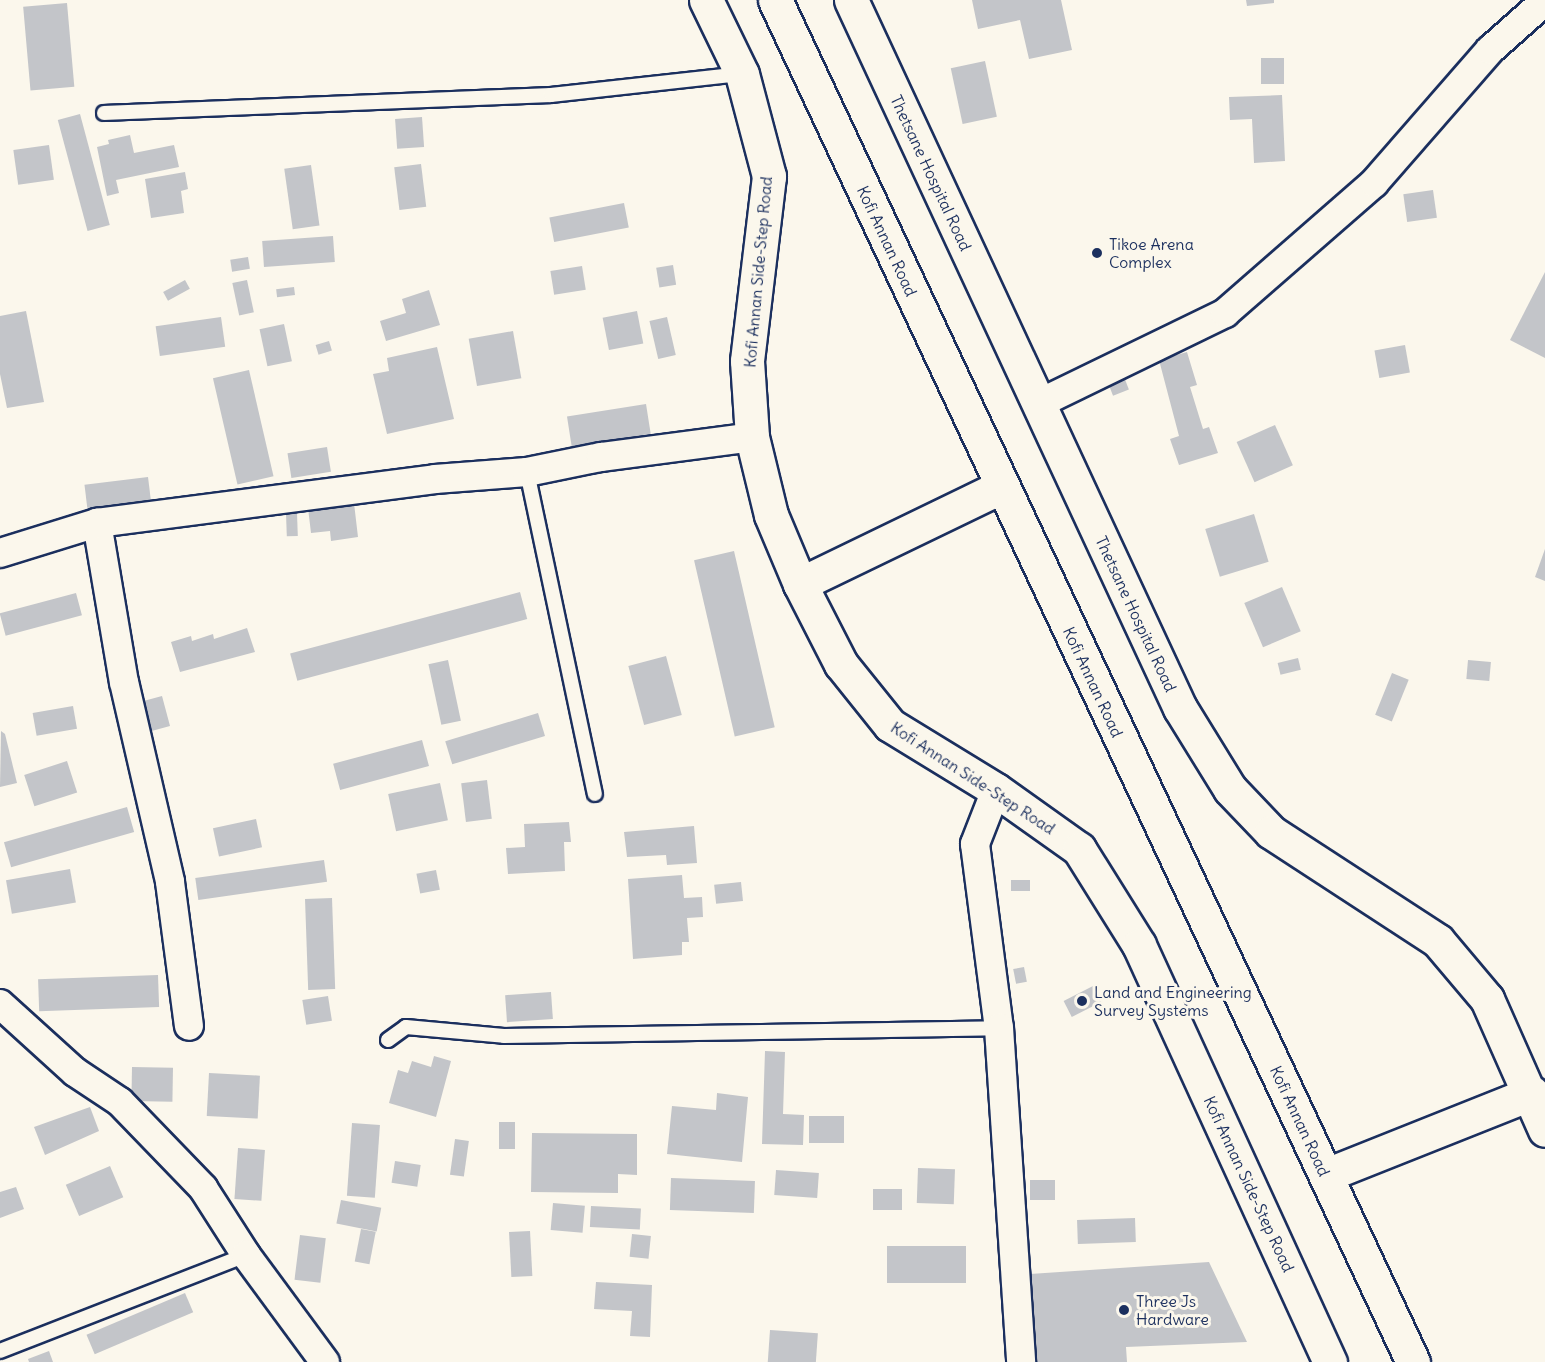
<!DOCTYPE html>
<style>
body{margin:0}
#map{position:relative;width:1545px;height:1362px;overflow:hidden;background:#fbf7ec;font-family:Delius,sans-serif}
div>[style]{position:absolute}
.building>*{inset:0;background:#c3c5c9;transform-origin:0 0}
.roads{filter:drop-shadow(2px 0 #1b2f5e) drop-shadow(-2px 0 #1b2f5e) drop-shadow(0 2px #1b2f5e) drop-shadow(0 -2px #1b2f5e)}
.lane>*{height:14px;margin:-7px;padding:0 7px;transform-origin:7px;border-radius:7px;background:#fbf7ec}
.street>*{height:28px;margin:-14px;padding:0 14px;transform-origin:14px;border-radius:14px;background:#fbf7ec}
.secondary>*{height:33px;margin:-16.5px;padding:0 16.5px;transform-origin:16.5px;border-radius:16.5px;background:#fbf7ec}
.primary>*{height:33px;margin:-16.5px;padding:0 16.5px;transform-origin:16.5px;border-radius:16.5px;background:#fbf7ec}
.dots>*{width:16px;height:16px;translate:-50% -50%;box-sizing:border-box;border:3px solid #fbf7ec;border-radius:50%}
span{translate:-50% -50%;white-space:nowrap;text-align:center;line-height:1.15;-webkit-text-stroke:6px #fbf7ec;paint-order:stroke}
.street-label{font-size:16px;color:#1b2f5e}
.poi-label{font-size:16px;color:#1b2f5e}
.left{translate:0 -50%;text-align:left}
</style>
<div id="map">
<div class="building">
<div style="clip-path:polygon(972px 0,1061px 0,1072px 50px,1029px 59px,1020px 20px,978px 29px)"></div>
<div style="clip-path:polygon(1246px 0,1274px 0,1274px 3px,1247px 6px)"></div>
<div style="left:67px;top:3px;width:84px;height:44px;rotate:85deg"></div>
<div style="left:1261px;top:58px;width:23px;height:26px"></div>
<div style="left:985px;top:61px;width:57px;height:35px;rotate:78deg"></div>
<div style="clip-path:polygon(1282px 95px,1285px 161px,1254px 163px,1252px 119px,1230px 120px,1229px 97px)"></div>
<div style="left:80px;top:114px;width:115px;height:23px;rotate:75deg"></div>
<div style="left:422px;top:117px;width:30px;height:27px;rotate:86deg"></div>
<div style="clip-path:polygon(130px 135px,134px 153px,174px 145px,179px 167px,116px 180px,119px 193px,107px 196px,97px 147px,109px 144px,108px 140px)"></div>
<div style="left:49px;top:145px;width:35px;height:36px;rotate:82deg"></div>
<div style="left:421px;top:164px;width:43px;height:27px;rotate:83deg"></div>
<div style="left:311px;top:165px;width:61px;height:27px;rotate:82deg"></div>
<div style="clip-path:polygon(185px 172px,188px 189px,181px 191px,184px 213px,151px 218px,145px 179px)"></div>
<div style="left:1433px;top:190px;width:28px;height:30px;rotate:82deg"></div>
<div style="left:624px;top:203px;width:25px;height:76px;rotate:79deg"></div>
<div style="left:333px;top:236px;width:26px;height:71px;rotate:86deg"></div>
<div style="left:248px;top:257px;width:12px;height:18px;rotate:81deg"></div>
<div style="left:673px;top:265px;width:20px;height:17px;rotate:81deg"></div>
<div style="left:582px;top:266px;width:24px;height:32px;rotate:81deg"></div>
<div style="clip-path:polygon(1545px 272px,1545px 358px,1510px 340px)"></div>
<div style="left:185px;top:280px;width:10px;height:25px;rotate:61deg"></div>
<div style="left:247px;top:280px;width:33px;height:15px;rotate:78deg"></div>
<div style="left:294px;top:287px;width:8px;height:18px;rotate:83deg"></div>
<div style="clip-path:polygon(429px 290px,440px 325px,386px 341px,380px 321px,406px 313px,402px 299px)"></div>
<div style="clip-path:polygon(26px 311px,44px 402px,7px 408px,0 374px,0 316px)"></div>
<div style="left:637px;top:311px;width:33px;height:35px;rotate:79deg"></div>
<div style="left:221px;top:317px;width:30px;height:66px;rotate:82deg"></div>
<div style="left:667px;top:317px;width:39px;height:18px;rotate:77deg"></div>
<div style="left:284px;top:324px;width:38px;height:25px;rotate:78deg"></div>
<div style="left:513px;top:331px;width:48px;height:45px;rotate:80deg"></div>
<div style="left:329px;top:341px;width:10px;height:14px;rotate:73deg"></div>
<div style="left:1405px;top:345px;width:28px;height:31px;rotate:80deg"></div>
<div style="clip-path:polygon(437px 347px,454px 419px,387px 434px,373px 374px,389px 371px,387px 358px)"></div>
<div style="clip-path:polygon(1187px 352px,1197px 385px,1190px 387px,1203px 429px,1209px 427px,1218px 453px,1179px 465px,1170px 439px,1179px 436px,1159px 360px)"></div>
<div style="left:1121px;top:369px;width:22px;height:17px;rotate:69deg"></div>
<div style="left:249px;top:370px;width:109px;height:37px;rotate:77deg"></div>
<div style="left:646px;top:404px;width:30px;height:80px;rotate:81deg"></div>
<div style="left:1275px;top:425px;width:44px;height:42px;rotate:66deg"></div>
<div style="left:327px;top:447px;width:25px;height:40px;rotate:81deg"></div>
<div style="left:148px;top:477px;width:23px;height:64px;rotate:83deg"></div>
<div style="clip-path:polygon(354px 503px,358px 537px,331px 541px,330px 531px,311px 533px,308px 508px)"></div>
<div style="left:297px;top:513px;width:23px;height:11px;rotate:88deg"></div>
<div style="left:1254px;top:514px;width:50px;height:51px;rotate:73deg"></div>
<div style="clip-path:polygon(1545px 549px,1545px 581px,1535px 577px)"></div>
<div style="left:734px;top:551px;width:181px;height:41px;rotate:77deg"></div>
<div style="left:1282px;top:587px;width:48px;height:41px;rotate:67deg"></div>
<div style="left:520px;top:592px;width:28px;height:238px;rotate:75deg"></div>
<div style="left:76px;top:593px;width:23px;height:79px;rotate:75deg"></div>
<div style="clip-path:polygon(247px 628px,255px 652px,180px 672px,171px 642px,191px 636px,192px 641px,213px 634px,214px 639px)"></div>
<div style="left:666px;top:656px;width:61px;height:39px;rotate:75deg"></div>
<div style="left:1298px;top:658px;width:12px;height:21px;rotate:76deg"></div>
<div style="left:448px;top:660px;width:62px;height:20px;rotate:78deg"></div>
<div style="left:1468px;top:660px;width:23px;height:19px;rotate:5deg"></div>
<div style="left:1392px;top:673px;width:18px;height:45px;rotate:22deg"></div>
<div style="left:162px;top:696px;width:31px;height:22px;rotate:75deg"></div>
<div style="left:73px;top:706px;width:23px;height:41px;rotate:80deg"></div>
<div style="left:538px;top:713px;width:24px;height:97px;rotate:73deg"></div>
<div style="clip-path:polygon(1px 731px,5px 734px,17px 783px,0 787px)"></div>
<div style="left:422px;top:740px;width:27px;height:92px;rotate:75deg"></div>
<div style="left:67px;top:761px;width:33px;height:45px;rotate:72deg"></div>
<div style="left:487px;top:780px;width:39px;height:26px;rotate:83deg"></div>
<div style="left:440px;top:783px;width:38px;height:53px;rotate:78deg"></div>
<div style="left:127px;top:807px;width:26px;height:128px;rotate:74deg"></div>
<div style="left:256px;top:819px;width:29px;height:44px;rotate:78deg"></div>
<div style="clip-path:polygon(569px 822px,571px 842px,564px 842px,565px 871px,508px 874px,506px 848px,525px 847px,524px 824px)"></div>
<div style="clip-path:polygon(694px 826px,697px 863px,667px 865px,666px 855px,627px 857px,624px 832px)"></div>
<div style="left:324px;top:860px;width:22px;height:130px;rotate:82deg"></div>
<div style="left:70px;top:869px;width:34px;height:65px;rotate:80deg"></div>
<div style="left:436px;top:870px;width:20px;height:20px;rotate:79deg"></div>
<div style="clip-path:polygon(682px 875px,684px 898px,702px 897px,703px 917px,687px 918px,689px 942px,682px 942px,682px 955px,633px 959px,628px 879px)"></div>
<div style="left:1030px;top:880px;width:11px;height:19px;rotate:90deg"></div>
<div style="left:741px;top:882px;width:19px;height:27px;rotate:84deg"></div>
<div style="left:332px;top:898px;width:91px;height:27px;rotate:88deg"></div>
<div style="left:1024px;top:967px;width:15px;height:11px;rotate:79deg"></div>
<div style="left:158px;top:975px;width:32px;height:120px;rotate:88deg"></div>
<div style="left:1093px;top:986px;width:18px;height:33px;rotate:63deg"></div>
<div style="left:551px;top:992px;width:27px;height:46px;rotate:86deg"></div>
<div style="left:328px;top:996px;width:25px;height:26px;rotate:81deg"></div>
<div style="clip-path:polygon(765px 1051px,785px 1052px,783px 1114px,804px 1115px,803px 1145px,762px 1144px)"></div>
<div style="clip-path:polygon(434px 1056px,451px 1061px,436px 1117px,389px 1103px,398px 1070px,408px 1073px,412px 1061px,431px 1067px)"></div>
<div style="left:132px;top:1067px;width:41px;height:34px;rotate:1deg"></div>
<div style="left:209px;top:1073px;width:51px;height:43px;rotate:3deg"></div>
<div style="clip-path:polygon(717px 1093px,748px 1097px,742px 1162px,667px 1154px,672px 1106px,716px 1110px)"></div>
<div style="clip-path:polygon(90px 1107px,99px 1131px,45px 1155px,34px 1127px)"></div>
<div style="left:809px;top:1116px;width:35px;height:27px"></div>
<div style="left:499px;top:1122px;width:16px;height:27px"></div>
<div style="left:352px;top:1123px;width:28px;height:73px;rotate:4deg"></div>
<div style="clip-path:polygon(532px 1133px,637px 1134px,637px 1175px,618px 1174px,618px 1193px,531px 1192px)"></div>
<div style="left:455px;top:1139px;width:14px;height:36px;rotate:8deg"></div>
<div style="left:238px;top:1148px;width:27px;height:51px;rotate:4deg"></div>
<div style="left:395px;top:1161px;width:26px;height:22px;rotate:9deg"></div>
<div style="left:110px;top:1166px;width:34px;height:48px;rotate:67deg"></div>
<div style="left:918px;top:1168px;width:37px;height:35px;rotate:2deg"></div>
<div style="left:776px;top:1170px;width:43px;height:25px;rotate:4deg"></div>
<div style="left:671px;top:1178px;width:84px;height:32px;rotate:2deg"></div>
<div style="left:1030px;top:1180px;width:25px;height:20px"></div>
<div style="clip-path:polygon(16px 1187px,24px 1209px,0 1218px,0 1192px)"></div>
<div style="left:902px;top:1189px;width:21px;height:29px;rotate:90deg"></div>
<div style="left:341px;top:1200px;width:41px;height:24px;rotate:11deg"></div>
<div style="left:553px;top:1203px;width:32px;height:27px;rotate:5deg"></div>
<div style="left:591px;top:1206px;width:50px;height:21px;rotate:3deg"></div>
<div style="left:1135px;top:1218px;width:24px;height:58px;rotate:88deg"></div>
<div style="left:361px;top:1229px;width:15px;height:33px;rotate:11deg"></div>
<div style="left:530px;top:1231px;width:45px;height:21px;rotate:87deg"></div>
<div style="left:632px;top:1234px;width:19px;height:23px;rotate:6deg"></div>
<div style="left:300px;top:1235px;width:26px;height:45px;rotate:7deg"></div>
<div style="left:887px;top:1246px;width:79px;height:37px"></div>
<div style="clip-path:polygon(1209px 1262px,1247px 1342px,1126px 1347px,1127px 1362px,1035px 1362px,1030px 1274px)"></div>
<div style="clip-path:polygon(596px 1282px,652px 1285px,650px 1337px,630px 1336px,632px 1311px,594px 1309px)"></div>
<div style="left:185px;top:1293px;width:21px;height:107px;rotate:67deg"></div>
<div style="left:770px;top:1330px;width:48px;height:32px;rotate:4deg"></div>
<div style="clip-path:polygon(49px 1351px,53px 1362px,29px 1362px,28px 1359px)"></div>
</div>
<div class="roads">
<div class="lane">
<div style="left:104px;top:113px;width:447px;rotate:-2.3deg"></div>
<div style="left:551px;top:95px;width:192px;rotate:-6.3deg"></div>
<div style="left:527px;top:472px;width:329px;rotate:78.1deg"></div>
<div style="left:388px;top:1040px;width:22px;rotate:-36deg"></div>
<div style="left:406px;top:1027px;width:98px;rotate:5.2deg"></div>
<div style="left:504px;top:1036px;width:495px;rotate:-0.9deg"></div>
<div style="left:0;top:1351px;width:264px;rotate:-21.3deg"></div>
</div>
<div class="street">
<div style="left:1038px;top:404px;width:208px;rotate:-25.9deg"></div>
<div style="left:1225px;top:313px;width:198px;rotate:-41.1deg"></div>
<div style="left:1374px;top:183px;width:176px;rotate:-48.9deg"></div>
<div style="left:1490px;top:50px;width:74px;rotate:-41.7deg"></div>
<div style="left:97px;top:523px;width:161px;rotate:80.4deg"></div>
<div style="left:124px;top:682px;width:205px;rotate:77deg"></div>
<div style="left:170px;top:882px;width:145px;rotate:82.5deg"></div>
<div style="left:0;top:553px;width:102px;rotate:-17.2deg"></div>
<div style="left:97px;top:523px;width:341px;rotate:-7.4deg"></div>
<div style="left:435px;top:479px;width:92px;rotate:-4.4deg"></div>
<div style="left:527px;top:472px;width:76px;rotate:-11.5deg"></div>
<div style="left:601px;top:457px;width:152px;rotate:-7.5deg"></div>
<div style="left:996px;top:790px;width:58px;rotate:111.3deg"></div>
<div style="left:975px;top:844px;width:186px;rotate:82.6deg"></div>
<div style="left:999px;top:1028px;width:335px;rotate:86.2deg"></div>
<div style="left:0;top:1004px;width:101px;rotate:42.2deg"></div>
<div style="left:75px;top:1072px;width:54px;rotate:33.7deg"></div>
<div style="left:120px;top:1102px;width:120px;rotate:46deg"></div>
<div style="left:203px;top:1188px;width:80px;rotate:57.3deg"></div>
<div style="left:246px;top:1255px;width:133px;rotate:53.6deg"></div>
</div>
<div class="secondary">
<div style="left:706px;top:0;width:82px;rotate:64.1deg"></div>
<div style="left:742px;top:74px;width:106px;rotate:75.2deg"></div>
<div style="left:769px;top:176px;width:186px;rotate:96.8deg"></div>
<div style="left:747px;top:361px;width:76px;rotate:86.2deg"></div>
<div style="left:752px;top:437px;width:80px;rotate:76.3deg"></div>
<div style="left:771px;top:515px;width:75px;rotate:67.2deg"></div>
<div style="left:800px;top:584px;width:90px;rotate:62.9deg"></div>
<div style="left:841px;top:664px;width:78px;rotate:51.2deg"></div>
<div style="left:890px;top:725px;width:124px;rotate:31.5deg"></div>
<div style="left:996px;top:790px;width:102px;rotate:35.4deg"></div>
<div style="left:1079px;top:849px;width:113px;rotate:58deg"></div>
<div style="left:1139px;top:945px;width:459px;rotate:65.4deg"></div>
<div style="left:851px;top:0;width:781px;rotate:65.08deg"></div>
<div style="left:1180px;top:708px;width:95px;rotate:58.3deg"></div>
<div style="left:1230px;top:789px;width:59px;rotate:46.4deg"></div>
<div style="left:1271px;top:832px;width:199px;rotate:33.1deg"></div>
<div style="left:1438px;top:941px;width:76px;rotate:49.8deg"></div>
<div style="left:1487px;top:999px;width:143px;rotate:66.1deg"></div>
<div style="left:800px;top:584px;width:223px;rotate:-25.8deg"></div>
<div style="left:1326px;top:1175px;width:222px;rotate:-21.7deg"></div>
</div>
<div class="primary">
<div style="left:775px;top:0;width:1504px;rotate:64.9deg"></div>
</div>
</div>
<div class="dots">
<div style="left:1097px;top:253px;background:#1b2f5e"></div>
<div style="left:1082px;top:1001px;background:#1b2f5e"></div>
<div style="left:1124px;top:1310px;background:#1b2f5e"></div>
</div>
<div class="street-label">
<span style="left:931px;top:173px;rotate:65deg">Thetsane Hospital Road</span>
<span style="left:887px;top:241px;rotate:65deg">Kofi Annan Road</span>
<span style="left:758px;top:272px;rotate:-85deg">Kofi Annan Side-Step Road</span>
<span style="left:1136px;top:614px;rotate:65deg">Thetsane Hospital Road</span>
<span style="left:1093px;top:682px;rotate:65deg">Kofi Annan Road</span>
<span style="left:973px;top:778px;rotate:33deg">Kofi Annan Side-Step Road</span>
<span style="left:1300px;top:1121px;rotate:65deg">Kofi Annan Road</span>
<span style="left:1249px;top:1184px;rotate:65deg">Kofi Annan Side-Step Road</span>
</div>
<div class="poi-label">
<span class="left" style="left:1109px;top:253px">Tikoe Arena<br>Complex</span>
<span class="left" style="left:1094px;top:1001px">Land and Engineering<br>Survey Systems</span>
<span class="left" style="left:1136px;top:1310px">Three Js<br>Hardware</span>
</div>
</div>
